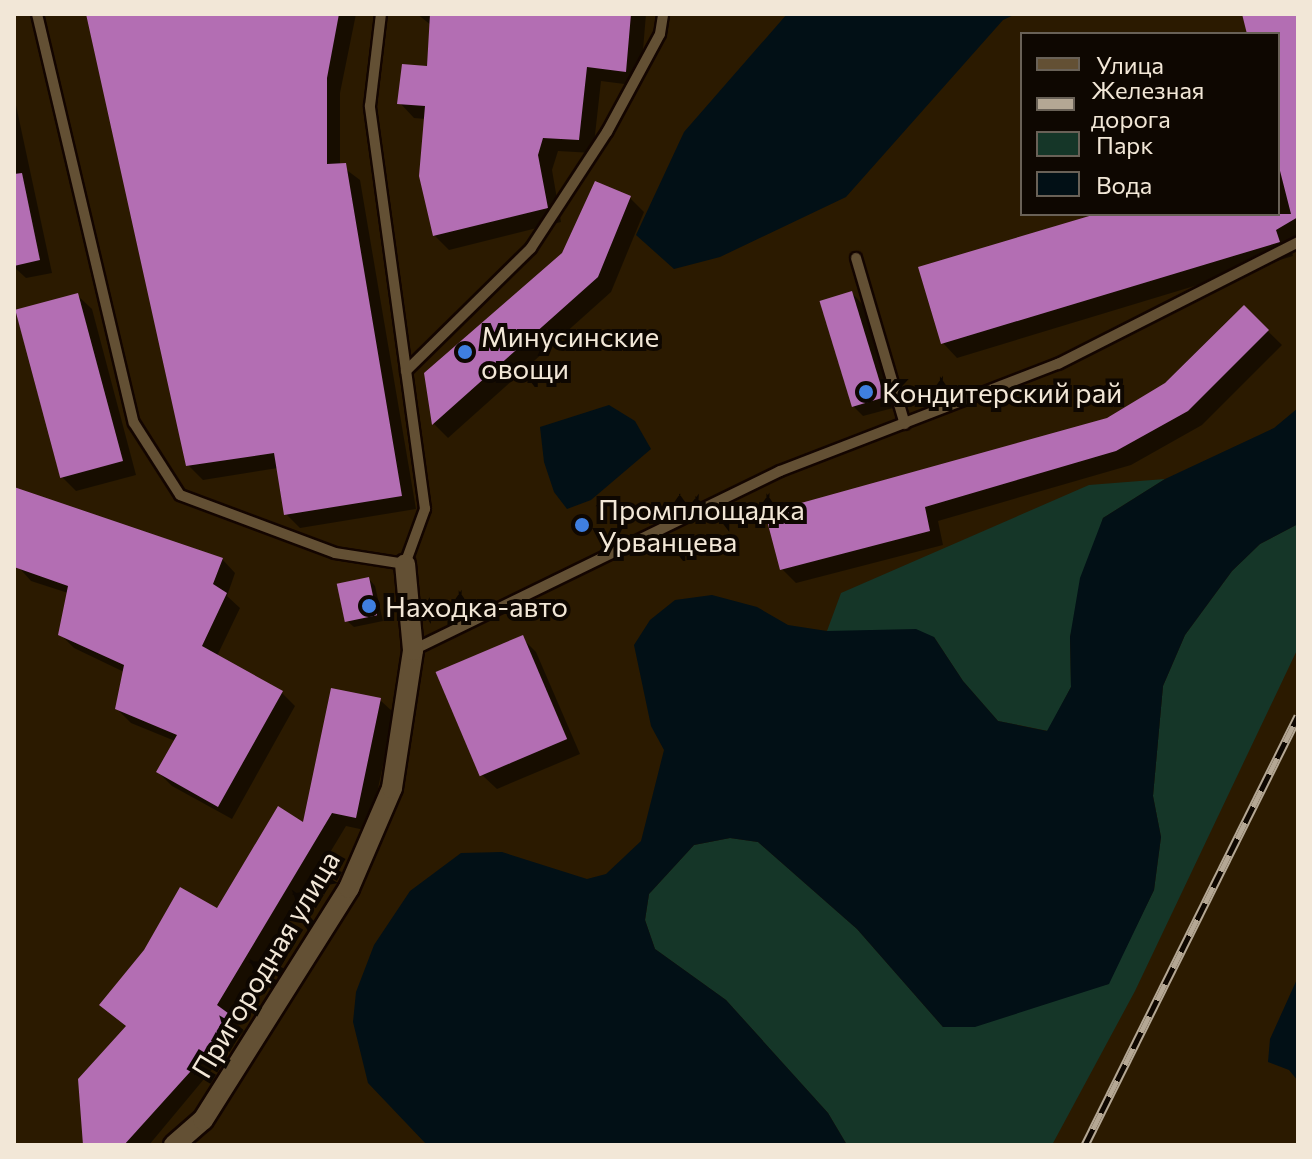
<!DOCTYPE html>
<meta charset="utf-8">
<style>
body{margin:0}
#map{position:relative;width:1312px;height:1159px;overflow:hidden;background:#2b1a00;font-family:Commissioner,sans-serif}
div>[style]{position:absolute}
.green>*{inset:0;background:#153628}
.water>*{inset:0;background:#021016}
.shadow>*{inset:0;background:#0007}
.building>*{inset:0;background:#b36eb3;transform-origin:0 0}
.roads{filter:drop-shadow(2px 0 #130500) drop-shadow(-2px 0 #130500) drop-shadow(0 2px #130500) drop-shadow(0 -2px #130500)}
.service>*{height:10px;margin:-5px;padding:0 5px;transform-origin:5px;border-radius:5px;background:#635034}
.minor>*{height:20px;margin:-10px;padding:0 10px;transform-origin:10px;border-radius:10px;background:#635034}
.rail>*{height:9px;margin-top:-4.5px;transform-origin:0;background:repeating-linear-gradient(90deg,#0e0701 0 18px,#b4a794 0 36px);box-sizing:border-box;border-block:2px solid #b4a794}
.dots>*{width:22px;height:22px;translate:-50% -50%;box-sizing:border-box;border:4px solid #0e0701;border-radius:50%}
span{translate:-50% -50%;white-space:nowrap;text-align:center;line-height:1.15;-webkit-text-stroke:8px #0e0701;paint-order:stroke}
.poi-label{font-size:28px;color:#f2e7d7}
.left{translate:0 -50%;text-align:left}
.street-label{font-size:28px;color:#f2e7d7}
.frame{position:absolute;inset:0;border:16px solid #f2e7d7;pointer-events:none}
.legend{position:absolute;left:1020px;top:32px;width:260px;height:184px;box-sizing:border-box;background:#0e0701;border:2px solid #696157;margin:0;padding:10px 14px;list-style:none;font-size:24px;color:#f2e7d7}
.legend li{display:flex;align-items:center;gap:16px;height:40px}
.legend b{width:40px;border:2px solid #696157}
</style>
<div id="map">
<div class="green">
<div style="clip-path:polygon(1165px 479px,1103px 518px,1070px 637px,1071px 687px,1048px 731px,998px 721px,963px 681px,934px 637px,827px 631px,841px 593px,1089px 485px)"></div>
<div style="clip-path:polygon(1298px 524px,1298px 648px,1135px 991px,1052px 1145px,847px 1145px,828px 1113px,726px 1000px,655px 949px,645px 920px,649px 894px,694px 845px,730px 838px,758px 842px,857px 929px,943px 1027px,1108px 984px,1154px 890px,1161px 837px,1153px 796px,1163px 686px,1185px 635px,1232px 571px,1260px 544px)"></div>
</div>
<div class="water">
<div style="clip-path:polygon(787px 14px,1016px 14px,1003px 20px,846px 197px,720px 257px,674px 269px,636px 235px,684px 132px)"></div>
<div style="clip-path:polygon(609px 405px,635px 421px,651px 449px,591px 500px,567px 509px,554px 492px,544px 462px,540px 427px)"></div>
<div style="clip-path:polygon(1298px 408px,1298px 524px,1260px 544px,1232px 571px,1185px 635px,1163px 686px,1153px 796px,1161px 837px,1154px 890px,1109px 984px,975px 1027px,943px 1027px,857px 929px,758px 842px,730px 838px,694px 845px,649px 894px,645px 920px,655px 949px,726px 1000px,828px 1113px,847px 1145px,427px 1145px,368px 1083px,353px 1022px,356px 992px,374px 945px,410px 891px,461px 853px,502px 852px,587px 879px,606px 874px,641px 841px,664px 750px,651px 726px,634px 645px,650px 620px,675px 600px,712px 595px,757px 607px,788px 625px,827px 631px,916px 629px,934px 637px,963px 681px,998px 721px,1047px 731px,1071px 687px,1070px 637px,1080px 578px,1103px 518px,1165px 479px,1274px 428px)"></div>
<div style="clip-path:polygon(1298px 977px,1298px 1081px,1289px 1070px,1268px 1062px,1270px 1039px)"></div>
</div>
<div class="shadow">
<div style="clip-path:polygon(88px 14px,356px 14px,340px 93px,340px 165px,360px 180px,416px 509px,300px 528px,286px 514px,278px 468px,203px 480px,188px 465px)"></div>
<div style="clip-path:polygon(417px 14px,646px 14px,640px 86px,601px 81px,593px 153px,558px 151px,552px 170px,561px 222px,449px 250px,434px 235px,426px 119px,414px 118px,400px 103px,429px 68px,431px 25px)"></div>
<div style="clip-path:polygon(1244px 14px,1298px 14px,1298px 239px,1290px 245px,1293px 256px,957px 358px,943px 343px,1111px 214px,1278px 214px,1278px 167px,1292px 162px,1278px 148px,1278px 34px,1249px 34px)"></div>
<div style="clip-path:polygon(14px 96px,52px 273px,26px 278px,14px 267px)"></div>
<div style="clip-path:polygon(630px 198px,644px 212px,611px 292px,448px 438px,434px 424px,426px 373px)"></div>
<div style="clip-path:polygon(852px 293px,862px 304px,893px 408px,863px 416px,853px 406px)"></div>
<div style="clip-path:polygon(77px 295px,92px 309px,136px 475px,76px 491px,62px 477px)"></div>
<div style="clip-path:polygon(1244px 308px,1282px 345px,1202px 425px,1131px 465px,938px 521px,943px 545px,796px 583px,782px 569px,1108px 420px,1167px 385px)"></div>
<div style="clip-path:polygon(222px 559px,235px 573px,227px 596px,240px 608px,217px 656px,281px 692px,295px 706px,232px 819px,172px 786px,158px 772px,175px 741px,131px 723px,117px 709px,124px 672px,74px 648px,60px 634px,68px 593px,31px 581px,14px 562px)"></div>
<div style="clip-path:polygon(369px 579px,375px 586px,383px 621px,354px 627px,347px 621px)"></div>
<div style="clip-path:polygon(522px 638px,536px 652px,580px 754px,497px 789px,482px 775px)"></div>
<div style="clip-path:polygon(380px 700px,394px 713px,369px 831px,346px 826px,231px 1017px,244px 1031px,149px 1145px,87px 1145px,127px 1027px,101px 1005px,218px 911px,304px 825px)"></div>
</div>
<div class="building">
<div style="clip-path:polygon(86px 14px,339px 14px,327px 78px,327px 164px,346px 163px,402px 496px,284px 515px,274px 453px,186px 466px)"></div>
<div style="clip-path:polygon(430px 14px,631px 14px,626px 72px,587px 67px,579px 140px,543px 138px,538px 155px,548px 208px,433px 236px,419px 176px,425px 106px,397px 104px,402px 64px,427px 66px)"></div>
<div style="clip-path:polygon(1242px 14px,1298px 14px,1298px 217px,1276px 230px,1280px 242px,941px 344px,918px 267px,1096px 214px,1291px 214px,1278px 163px,1278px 34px,1247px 34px)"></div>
<div style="clip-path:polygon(22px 173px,40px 260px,14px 266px,14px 174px)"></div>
<div style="clip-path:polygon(595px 181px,631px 196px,598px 277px,432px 425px,424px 373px,562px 253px)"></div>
<div style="left:852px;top:291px;width:111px;height:34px;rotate:73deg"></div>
<div style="left:78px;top:293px;width:174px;height:65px;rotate:75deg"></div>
<div style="clip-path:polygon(1244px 305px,1269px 330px,1188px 411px,1116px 451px,925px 507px,930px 531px,780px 570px,765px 513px,1107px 418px,1165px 383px)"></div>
<div style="clip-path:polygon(14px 487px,223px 558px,213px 584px,227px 593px,202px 646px,283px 691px,218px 807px,156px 772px,177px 735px,115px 709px,124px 665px,58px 635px,68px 586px,14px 567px)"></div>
<div style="left:369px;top:577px;width:39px;height:33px;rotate:78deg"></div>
<div style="left:523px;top:635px;width:113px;height:95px;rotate:67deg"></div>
<div style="clip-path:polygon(331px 688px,381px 698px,356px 818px,332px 813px,217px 1005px,232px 1016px,190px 1072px,124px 1145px,83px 1145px,78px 1079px,126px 1026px,99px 1005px,144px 950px,180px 887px,217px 908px,278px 806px,303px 822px)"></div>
</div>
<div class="roads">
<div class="service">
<div style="left:37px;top:14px;width:420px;rotate:76.7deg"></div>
<div style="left:134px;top:423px;width:85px;rotate:57.4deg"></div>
<div style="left:180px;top:495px;width:165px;rotate:20.5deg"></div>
<div style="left:335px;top:553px;width:71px;rotate:8.9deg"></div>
<div style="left:405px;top:564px;width:59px;rotate:-70deg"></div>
<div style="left:425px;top:509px;width:407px;rotate:-97.8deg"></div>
<div style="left:370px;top:106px;width:93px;rotate:-83.2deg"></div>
<div style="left:856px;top:258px;width:173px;rotate:73.6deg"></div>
<div style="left:406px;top:371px;width:175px;rotate:-44.5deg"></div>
<div style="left:531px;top:248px;width:139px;rotate:-56.8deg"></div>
<div style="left:607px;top:132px;width:111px;rotate:-61.6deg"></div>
<div style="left:660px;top:34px;width:20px;rotate:-81deg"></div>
<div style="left:413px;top:650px;width:408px;rotate:-26deg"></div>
<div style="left:780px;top:471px;width:298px;rotate:-21.1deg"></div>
<div style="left:1058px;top:364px;width:269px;rotate:-26.9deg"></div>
</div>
<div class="minor">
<div style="left:174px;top:1145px;width:38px;rotate:-41deg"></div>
<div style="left:203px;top:1120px;width:274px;rotate:-57.8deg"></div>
<div style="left:349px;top:888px;width:109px;rotate:-66.7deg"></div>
<div style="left:392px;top:788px;width:140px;rotate:-81.3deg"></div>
<div style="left:413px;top:650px;width:86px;rotate:-95.3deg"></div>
</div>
</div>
<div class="rail">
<div style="left:1085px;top:1145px;width:479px;rotate:-63.6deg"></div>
</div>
<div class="dots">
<div style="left:465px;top:352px;background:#3f7fe0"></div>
<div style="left:866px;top:392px;background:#3f7fe0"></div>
<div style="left:582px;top:525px;background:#3f7fe0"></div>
<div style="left:369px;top:606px;background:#3f7fe0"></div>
</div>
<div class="poi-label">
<span class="left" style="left:481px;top:352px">Минусинские<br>овощи</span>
<span class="left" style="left:882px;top:392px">Кондитерский рай</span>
<span class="left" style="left:598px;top:525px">Промплощадка<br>Урванцева</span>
<span class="left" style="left:385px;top:606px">Находка-авто</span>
</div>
<div class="street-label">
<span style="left:265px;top:964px;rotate:-59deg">Пригородная улица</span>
</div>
<div class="frame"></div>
<ul class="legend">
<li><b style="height:10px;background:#635034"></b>Улица</li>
<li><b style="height:10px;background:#b4a794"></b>Железная дорога</li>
<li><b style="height:22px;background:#153628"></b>Парк</li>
<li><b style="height:22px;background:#021016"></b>Вода</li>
</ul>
</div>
